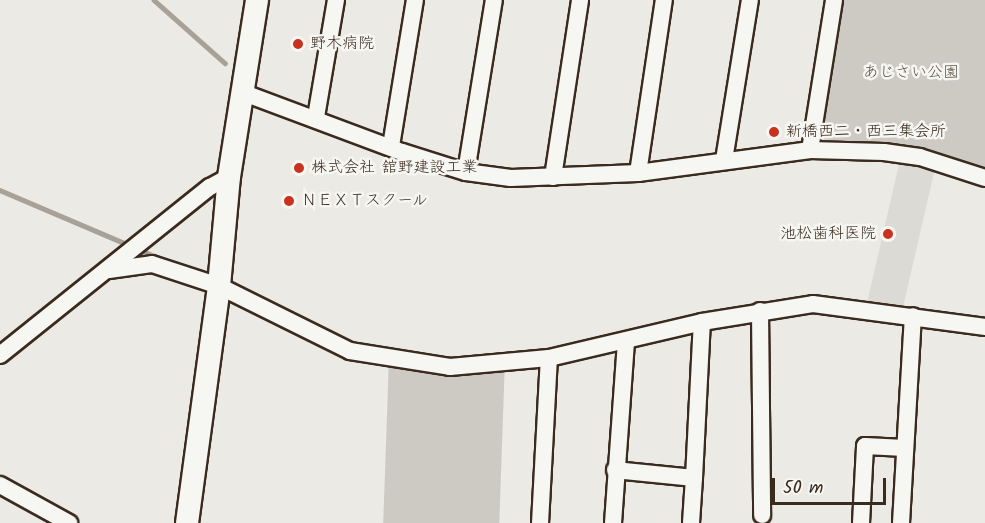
<!DOCTYPE html>
<meta charset="utf-8">
<style>
body{margin:0}
#map{position:relative;width:985px;height:523px;overflow:hidden;background:#ebeae5;font-family:Kalam,"Klee One",sans-serif}
div>[style]{position:absolute}
.built>*{inset:0;background:#dcdad4;transform-origin:0 0}
.green>*{inset:0;background:#cdcac4;transform-origin:0 0}
.stream>*{height:4.5px;margin:-2.25px;padding:0 2.25px;transform-origin:2.25px;border-radius:2.25px;background:#a8a198}
.roads{filter:drop-shadow(2px 0 #3b2a1e) drop-shadow(-2px 0 #3b2a1e) drop-shadow(0 2px #3b2a1e) drop-shadow(0 -2px #3b2a1e)}
.street>*{height:16px;margin:-8px;padding:0 8px;transform-origin:8px;border-radius:8px;background:#f6f6f2}
.secondary>*{height:22px;margin:-11px;padding:0 11px;transform-origin:11px;border-radius:11px;background:#f6f6f2}
.dots>*{width:16px;height:16px;translate:-50% -50%;box-sizing:border-box;border:3px solid #f6f6f2;border-radius:50%}
span{translate:-50% -50%;white-space:nowrap;text-align:center;line-height:1.15;-webkit-text-stroke:5px #f6f6f2;paint-order:stroke}
.poi-label{font-size:16px;color:#3b2a1e}
.left{translate:0 -50%;text-align:left}
.right{translate:-100% -50%;text-align:right}
.park-label{font-size:16px;color:#605248}
.scale{position:absolute;left:772px;top:478px;width:114px;height:27px;box-sizing:border-box;border:3px solid #3b2a1e;border-top:0;padding-left:8px;font-size:18px;line-height:21px;white-space:nowrap;color:#3b2a1e;-webkit-text-stroke:4px #f6f6f2;paint-order:stroke}
</style>
<div id="map">
<div class="built">
<div style="left:900px;top:160px;width:36px;height:145px;rotate:13deg"></div>
</div>
<div class="green">
<div style="clip-path:polygon(842px 0,985px 0,985px 171px,901px 145px,819px 139px)"></div>
<div style="left:389px;top:357px;width:116px;height:166px;rotate:2deg"></div>
</div>
<div class="stream">
<div style="left:154px;top:0;width:95px;rotate:41.6deg"></div>
<div style="left:0;top:190px;width:142px;rotate:23.1deg"></div>
<div style="left:138px;top:249px;width:28px;rotate:23deg"></div>
</div>
<div class="roads">
<div class="street">
<div style="left:244px;top:93px;width:169px;rotate:20.5deg"></div>
<div style="left:402px;top:152px;width:67px;rotate:17.4deg"></div>
<div style="left:466px;top:172px;width:45px;rotate:7.6deg"></div>
<div style="left:511px;top:178px;width:127px;rotate:-2.3deg"></div>
<div style="left:638px;top:173px;width:174px;rotate:-7.6deg"></div>
<div style="left:810px;top:150px;width:74px;rotate:1.5deg"></div>
<div style="left:884px;top:152px;width:36px;rotate:8deg"></div>
<div style="left:920px;top:157px;width:68px;rotate:17.9deg"></div>
<div style="left:316px;top:117px;width:119px;rotate:-80.3deg"></div>
<div style="left:391px;top:146px;width:148px;rotate:-80.7deg"></div>
<div style="left:810px;top:150px;width:152px;rotate:-80.9deg"></div>
<div style="left:724px;top:160px;width:162px;rotate:-80.8deg"></div>
<div style="left:466px;top:172px;width:174px;rotate:-80.8deg"></div>
<div style="left:638px;top:173px;width:175px;rotate:-81.5deg"></div>
<div style="left:553px;top:177px;width:179px;rotate:-81.3deg"></div>
<div style="left:109px;top:270px;width:43px;rotate:-7.9deg"></div>
<div style="left:152px;top:264px;width:71px;rotate:18.2deg"></div>
<div style="left:219px;top:286px;width:146px;rotate:26.4deg"></div>
<div style="left:350px;top:351px;width:101px;rotate:9.1deg"></div>
<div style="left:450px;top:367px;width:99px;rotate:-5.2deg"></div>
<div style="left:549px;top:358px;width:157px;rotate:-13.2deg"></div>
<div style="left:702px;top:322px;width:112px;rotate:-9.2deg"></div>
<div style="left:813px;top:304px;width:174px;rotate:7.6deg"></div>
<div style="left:760px;top:311px;width:204px;rotate:89.4deg"></div>
<div style="left:0;top:355px;width:269px;rotate:-38.7deg"></div>
<div style="left:210px;top:187px;width:21px;rotate:-28deg"></div>
<div style="left:615px;top:470px;width:79px;rotate:5.8deg"></div>
<div style="left:694px;top:478px;width:156px;rotate:-87.1deg"></div>
<div style="left:0;top:485px;width:79px;rotate:28.8deg"></div>
<div style="left:540px;top:523px;width:165px;rotate:-86.9deg"></div>
<div style="left:613px;top:523px;width:182px;rotate:-85.9deg"></div>
<div style="left:691px;top:523px;width:45px;rotate:-86.2deg"></div>
<div style="left:861px;top:523px;width:77px;rotate:-87deg"></div>
<div style="left:865px;top:446px;width:40px;rotate:2.9deg"></div>
<div style="left:901px;top:523px;width:207px;rotate:-86.7deg"></div>
</div>
<div class="secondary">
<div style="left:187px;top:523px;width:239px;rotate:-82.3deg"></div>
<div style="left:219px;top:286px;width:109px;rotate:-84.8deg"></div>
<div style="left:229px;top:177px;width:179px;rotate:-81deg"></div>
</div>
</div>
<div class="dots">
<div style="left:298px;top:44px;background:#c8321e"></div>
<div style="left:774px;top:132px;background:#c8321e"></div>
<div style="left:299px;top:168px;background:#c8321e"></div>
<div style="left:289px;top:201px;background:#c8321e"></div>
<div style="left:888px;top:234px;background:#c8321e"></div>
</div>
<div class="poi-label">
<span class="left" style="left:310px;top:44px">野木病院</span>
<span class="left" style="left:786px;top:132px">新橋西二・西三集会所</span>
<span class="left" style="left:311px;top:168px">株式会社 舘野建設工業</span>
<span class="left" style="left:301px;top:201px">ＮＥＸＴスクール</span>
<span class="right" style="left:876px;top:234px">池松歯科医院</span>
</div>
<div class="park-label">
<span style="left:911px;top:73px">あじさい公園</span>
</div>
<div class="scale">50 m</div>
</div>
